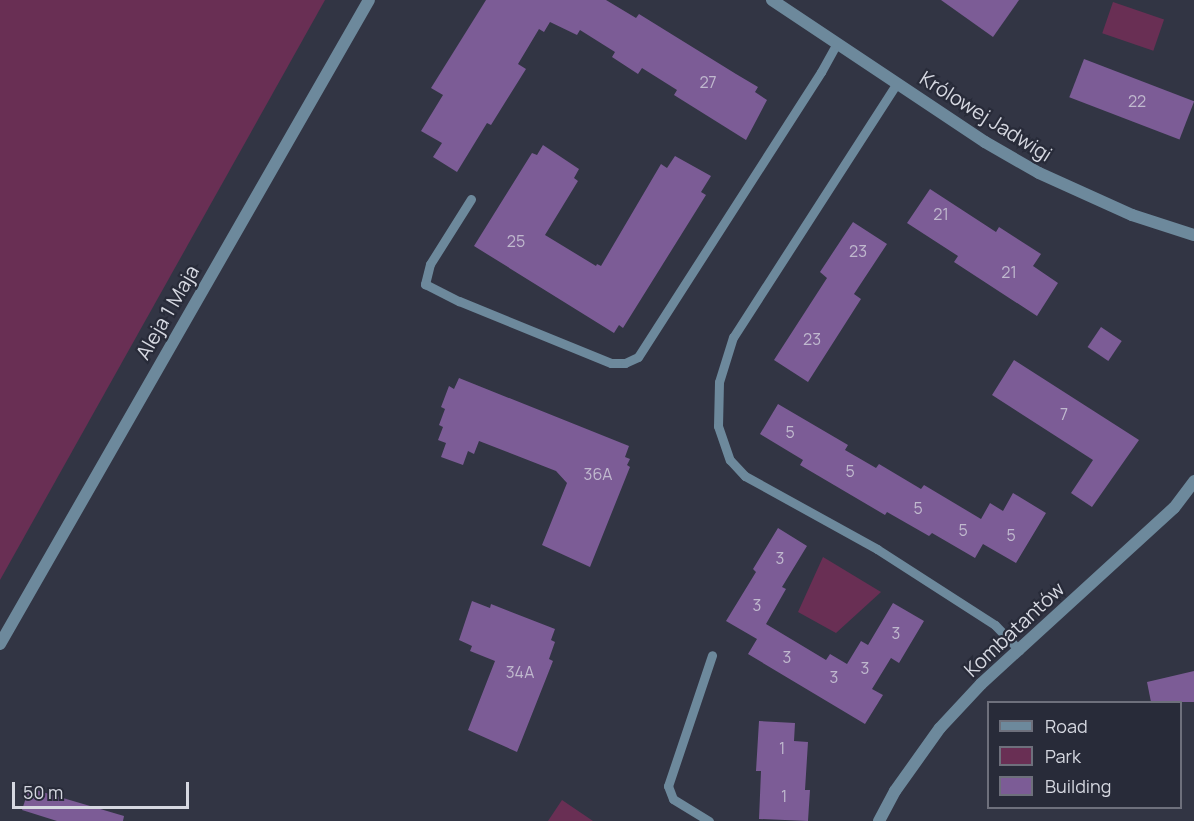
<!DOCTYPE html>
<meta charset="utf-8">
<style>
body{margin:0}
#map{position:relative;width:1194px;height:821px;overflow:hidden;background:#323544;font-family:Manrope,sans-serif}
div>[style]{position:absolute}
.green>*{inset:0;background:#692f54;transform-origin:0 0}
.building>*{inset:0;background:#7c5c96;transform-origin:0 0}
.service>*{height:9px;margin:-4.5px;padding:0 4.5px;transform-origin:4.5px;border-radius:4.5px;background:#6d899c}
.minor>*{height:12px;margin:-6px;padding:0 6px;transform-origin:6px;border-radius:6px;background:#6d899c}
.tertiary>*{height:12px;margin:-6px;padding:0 6px;transform-origin:6px;border-radius:6px;background:#6d899c}
span{translate:-50% -50%;white-space:nowrap;text-align:center;line-height:1.15;-webkit-text-stroke:4.5px #282b39;paint-order:stroke}
.number-label{font-size:16px;color:#c0b9ce}
.number-label span{-webkit-text-stroke-width:0}
.street-label{font-size:20px;color:#d6d8e1}
.legend{position:absolute;left:987px;top:701px;width:195px;height:108px;box-sizing:border-box;background:#282b39;border:2px solid #6e707c;margin:0;padding:8px 10px;list-style:none;font-size:18px;color:#d6d8e1}
.legend li{display:flex;align-items:center;gap:12px;height:30px}
.legend b{width:30px;border:2px solid #6e707c}
.scale{position:absolute;left:12px;top:782px;width:177px;height:27px;box-sizing:border-box;border:3px solid #d6d8e1;border-top:0;padding-left:8px;font-size:18px;line-height:21px;white-space:nowrap;color:#d6d8e1;-webkit-text-stroke:4px #282b39;paint-order:stroke}
</style>
<div id="map">
<div class="green">
<div style="clip-path:polygon(0 0,325px 0,0 580px)"></div>
<div style="left:1113px;top:2px;width:54px;height:33px;rotate:19deg"></div>
<div style="clip-path:polygon(823px 557px,881px 592px,836px 633px,798px 612px)"></div>
<div style="clip-path:polygon(562px 800px,593px 821px,548px 821px)"></div>
</div>
<div class="building">
<div style="clip-path:polygon(486px 0,606px 0,636px 18px,639px 14px,736px 74px,758px 87px,755px 92px,767px 100px,746px 140px,674px 95px,677px 90px,642px 68px,638px 74px,612px 57px,615px 52px,580px 30px,577px 35px,550px 22px,544px 32px,539px 29px,518px 64px,526px 69px,491px 125px,487px 123px,457px 172px,433px 157px,442px 143px,421px 131px,443px 95px,431px 88px)"></div>
<div style="clip-path:polygon(941px 0,1019px 0,993px 37px)"></div>
<div style="left:1084px;top:59px;width:118px;height:41px;rotate:21deg"></div>
<div style="clip-path:polygon(543px 145px,579px 169px,574px 178px,578px 181px,545px 235px,596px 266px,597px 264px,601px 266px,661px 164px,667px 168px,675px 156px,711px 176px,701px 192px,706px 195px,623px 328px,619px 325px,614px 333px,474px 246px,532px 153px,537px 155px)"></div>
<div style="clip-path:polygon(930px 189px,996px 232px,999px 227px,1041px 254px,1033px 266px,1058px 283px,1037px 316px,954px 262px,958px 256px,907px 223px)"></div>
<div style="clip-path:polygon(853px 222px,887px 244px,854px 294px,861px 299px,808px 382px,774px 360px,827px 278px,820px 272px)"></div>
<div style="left:1101px;top:327px;width:25px;height:24px;rotate:34deg"></div>
<div style="clip-path:polygon(1014px 360px,1139px 440px,1092px 507px,1071px 493px,1093px 460px,992px 395px)"></div>
<div style="clip-path:polygon(459px 378px,629px 446px,625px 457px,630px 459px,627px 465px,630px 467px,590px 567px,542px 545px,567px 483px,556px 471px,479px 441px,474px 454px,468px 451px,463px 465px,441px 457px,446px 443px,438px 440px,443px 427px,439px 425px,445px 409px,441px 407px,449px 386px,454px 389px)"></div>
<div style="clip-path:polygon(778px 404px,848px 445px,845px 450px,876px 468px,879px 464px,921px 489px,924px 485px,981px 519px,990px 503px,1003px 511px,1013px 493px,1046px 513px,1016px 563px,983px 544px,975px 558px,932px 533px,929px 536px,887px 512px,885px 515px,800px 465px,803px 460px,760px 434px)"></div>
<div style="clip-path:polygon(778px 528px,807px 546px,782px 587px,786px 589px,766px 624px,826px 660px,830px 654px,847px 664px,861px 641px,868px 645px,893px 603px,924px 621px,899px 663px,891px 658px,872px 689px,883px 695px,865px 724px,748px 654px,757px 639px,726px 621px,756px 572px,753px 569px)"></div>
<div style="clip-path:polygon(472px 601px,490px 608px,491px 604px,555px 629px,551px 640px,555px 642px,549px 659px,553px 661px,517px 752px,468px 730px,495px 661px,470px 651px,472px 646px,459px 640px)"></div>
<div style="clip-path:polygon(1194px 671px,1194px 702px,1151px 702px,1147px 682px)"></div>
<div style="clip-path:polygon(759px 721px,795px 723px,794px 741px,808px 742px,805px 790px,810px 790px,808px 821px,759px 819px,761px 771px,756px 771px)"></div>
<div style="clip-path:polygon(29px 788px,124px 816px,123px 821px,57px 821px,22px 810px)"></div>
</div>
<div class="service">
<div style="left:897px;top:83px;width:302px;rotate:122.8deg"></div>
<div style="left:733px;top:337px;width:47px;rotate:107.3deg"></div>
<div style="left:719px;top:382px;width:44px;rotate:91.3deg"></div>
<div style="left:718px;top:426px;width:36px;rotate:71deg"></div>
<div style="left:730px;top:460px;width:22px;rotate:47deg"></div>
<div style="left:745px;top:476px;width:151px;rotate:28.9deg"></div>
<div style="left:877px;top:549px;width:140px;rotate:32.8deg"></div>
<div style="left:995px;top:625px;width:35px;rotate:46deg"></div>
<div style="left:471px;top:199px;width:77px;rotate:122.2deg"></div>
<div style="left:430px;top:264px;width:21px;rotate:104deg"></div>
<div style="left:425px;top:284px;width:38px;rotate:27deg"></div>
<div style="left:459px;top:301px;width:164px;rotate:22.2deg"></div>
<div style="left:611px;top:363px;width:14px"></div>
<div style="left:625px;top:363px;width:14px;rotate:-25deg"></div>
<div style="left:638px;top:357px;width:339px;rotate:-57.3deg"></div>
<div style="left:821px;top:72px;width:33px;rotate:-61deg"></div>
<div style="left:709px;top:821px;width:42px;rotate:-148.6deg"></div>
<div style="left:673px;top:799px;width:14px;rotate:-111deg"></div>
<div style="left:668px;top:786px;width:138px;rotate:-71.4deg"></div>
</div>
<div class="minor">
<div style="left:772px;top:0;width:256px;rotate:33.7deg"></div>
<div style="left:985px;top:142px;width:62px;rotate:29.9deg"></div>
<div style="left:1039px;top:173px;width:102px;rotate:24.3deg"></div>
<div style="left:1132px;top:215px;width:65px;rotate:17.9deg"></div>
<div style="left:879px;top:821px;width:34px;rotate:-62deg"></div>
<div style="left:895px;top:791px;width:77px;rotate:-54.5deg"></div>
<div style="left:940px;top:728px;width:60px;rotate:-47deg"></div>
<div style="left:981px;top:684px;width:261px;rotate:-42.4deg"></div>
<div style="left:1174px;top:508px;width:34px;rotate:-53deg"></div>
</div>
<div class="tertiary">
<div style="left:0;top:644px;width:742px;rotate:-60.19deg"></div>
</div>
<div class="number-label">
<span style="left:708px;top:82px">27</span>
<span style="left:1137px;top:101px">22</span>
<span style="left:941px;top:214px">21</span>
<span style="left:516px;top:241px">25</span>
<span style="left:858px;top:251px">23</span>
<span style="left:1009px;top:272px">21</span>
<span style="left:812px;top:339px">23</span>
<span style="left:1064px;top:414px">7</span>
<span style="left:790px;top:432px">5</span>
<span style="left:850px;top:471px">5</span>
<span style="left:598px;top:474px">36A</span>
<span style="left:918px;top:508px">5</span>
<span style="left:963px;top:530px">5</span>
<span style="left:1011px;top:535px">5</span>
<span style="left:780px;top:558px">3</span>
<span style="left:757px;top:605px">3</span>
<span style="left:896px;top:633px">3</span>
<span style="left:787px;top:657px">3</span>
<span style="left:865px;top:668px">3</span>
<span style="left:520px;top:672px">34A</span>
<span style="left:834px;top:677px">3</span>
<span style="left:782px;top:748px">1</span>
<span style="left:784px;top:796px">1</span>
</div>
<div class="street-label">
<span style="left:986px;top:116px;rotate:32deg">Królowej Jadwigi</span>
<span style="left:167px;top:312px;rotate:-60deg">Aleja 1 Maja</span>
<span style="left:1014px;top:629px;rotate:-43deg">Kombatantów</span>
</div>
<ul class="legend">
<li><b style="height:8px;background:#6d899c"></b>Road</li>
<li><b style="height:16px;background:#692f54"></b>Park</li>
<li><b style="height:16px;background:#7c5c96"></b>Building</li>
</ul>
<div class="scale">50 m</div>
</div>
